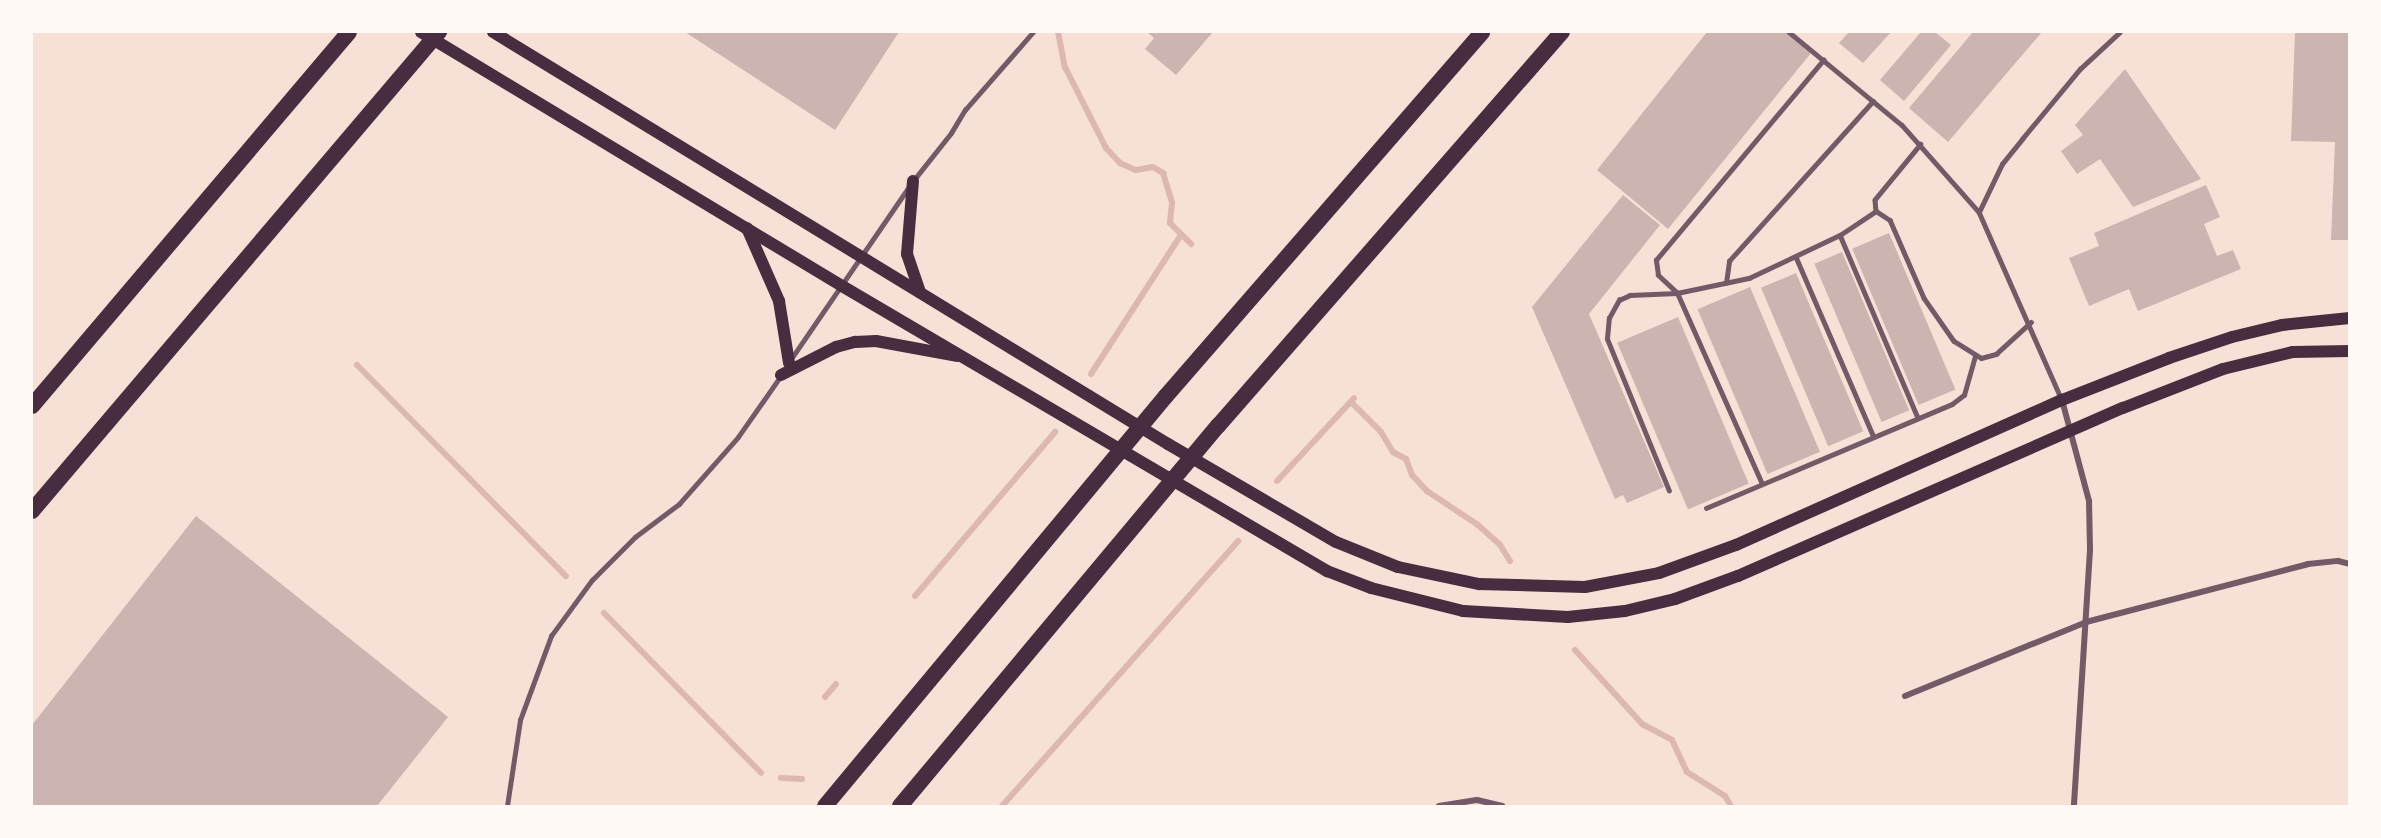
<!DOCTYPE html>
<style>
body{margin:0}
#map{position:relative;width:2381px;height:838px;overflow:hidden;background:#f7e1d7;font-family:"DM Sans",sans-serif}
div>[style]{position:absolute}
.stream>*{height:6px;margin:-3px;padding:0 3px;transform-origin:3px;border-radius:3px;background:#dcb8b0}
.building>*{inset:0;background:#ccb4b1;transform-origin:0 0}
.service>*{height:4.5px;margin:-2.25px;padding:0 2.25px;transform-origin:2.25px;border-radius:2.25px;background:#755966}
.minor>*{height:6px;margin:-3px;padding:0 3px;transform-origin:3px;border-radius:3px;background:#755966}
.secondary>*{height:12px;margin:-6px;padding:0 6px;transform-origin:6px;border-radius:6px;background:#4a2c40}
.motorway>*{height:16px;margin:-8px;padding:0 8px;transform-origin:8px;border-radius:8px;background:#4a2c40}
span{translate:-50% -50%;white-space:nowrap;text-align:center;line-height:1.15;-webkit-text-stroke:6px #fffaf5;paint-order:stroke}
.frame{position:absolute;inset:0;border:33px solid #fffaf5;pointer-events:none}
</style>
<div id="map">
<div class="stream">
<div style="left:1058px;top:32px;width:36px;rotate:79deg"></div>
<div style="left:1065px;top:67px;width:91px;rotate:63.2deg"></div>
<div style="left:1106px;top:148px;width:21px;rotate:47deg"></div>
<div style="left:1120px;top:163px;width:17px;rotate:24deg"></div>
<div style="left:1136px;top:170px;width:17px;rotate:-10deg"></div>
<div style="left:1153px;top:167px;width:12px;rotate:31deg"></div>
<div style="left:1163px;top:173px;width:31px;rotate:73deg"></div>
<div style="left:1172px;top:203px;width:20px;rotate:96deg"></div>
<div style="left:1170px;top:223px;width:30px;rotate:45deg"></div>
<div style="left:357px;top:365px;width:297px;rotate:45.3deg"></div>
<div style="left:1091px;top:374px;width:166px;rotate:-57.1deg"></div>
<div style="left:1352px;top:403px;width:41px;rotate:45deg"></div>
<div style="left:1381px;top:432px;width:23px;rotate:59deg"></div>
<div style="left:1393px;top:452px;width:15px;rotate:28deg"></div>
<div style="left:1406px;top:459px;width:17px;rotate:69deg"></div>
<div style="left:1412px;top:475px;width:22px;rotate:47deg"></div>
<div style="left:1427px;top:491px;width:61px;rotate:33.7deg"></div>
<div style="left:1478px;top:525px;width:30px;rotate:42deg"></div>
<div style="left:1500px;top:545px;width:19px;rotate:58deg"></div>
<div style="left:1277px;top:481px;width:113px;rotate:-47.1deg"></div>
<div style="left:915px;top:596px;width:216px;rotate:-49.5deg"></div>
<div style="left:604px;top:613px;width:224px;rotate:45.5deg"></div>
<div style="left:1575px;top:650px;width:100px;rotate:47.8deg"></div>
<div style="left:1642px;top:724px;width:34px;rotate:28deg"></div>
<div style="left:1672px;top:740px;width:35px;rotate:65deg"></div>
<div style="left:1687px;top:772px;width:45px;rotate:32.3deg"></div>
<div style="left:1725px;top:796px;width:12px;rotate:59deg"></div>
<div style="left:825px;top:697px;width:17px;rotate:-50deg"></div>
<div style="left:781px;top:778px;width:21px;rotate:3deg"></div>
<div style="left:1002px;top:806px;width:355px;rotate:-48.3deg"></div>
</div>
<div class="building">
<div style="clip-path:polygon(685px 32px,899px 32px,835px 130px)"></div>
<div style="clip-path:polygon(1147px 32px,1213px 32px,1176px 75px,1145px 49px,1154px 38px)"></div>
<div style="clip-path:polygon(1707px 32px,1786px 32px,1811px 53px,1668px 229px,1597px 170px)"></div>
<div style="clip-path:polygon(1849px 32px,1891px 32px,1863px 63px,1839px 43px)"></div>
<div style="clip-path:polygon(1921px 32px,1935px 32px,1951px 45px,1904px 101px,1880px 80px)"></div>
<div style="clip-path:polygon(1973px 32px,2042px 32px,1948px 142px,1909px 108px)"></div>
<div style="clip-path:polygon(2295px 32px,2350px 32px,2350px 240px,2331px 240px,2335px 142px,2291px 141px)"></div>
<div style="clip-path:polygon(2125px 69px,2201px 179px,2133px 207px,2100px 159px,2077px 174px,2061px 151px,2083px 135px,2075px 125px)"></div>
<div style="clip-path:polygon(2206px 185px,2220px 217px,2204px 224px,2217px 256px,2233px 250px,2241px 269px,2138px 311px,2129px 289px,2089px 306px,2069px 258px,2099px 246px,2094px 233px)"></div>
<div style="clip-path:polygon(1623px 195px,1660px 225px,1589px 314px,1664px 487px,1627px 503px,1623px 495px,1615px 499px,1532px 307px)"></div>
<div style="left:1889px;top:233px;width:170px;height:40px;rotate:67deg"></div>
<div style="left:1842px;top:252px;width:172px;height:30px;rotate:67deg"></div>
<div style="left:1796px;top:273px;width:172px;height:38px;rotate:67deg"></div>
<div style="left:1750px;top:287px;width:179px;height:57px;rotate:67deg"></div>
<div style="left:1678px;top:317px;width:181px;height:66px;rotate:67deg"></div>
<div style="clip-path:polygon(196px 516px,448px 717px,377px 806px,32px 806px,32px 725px)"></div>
</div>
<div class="service">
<div style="left:1789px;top:32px;width:146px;rotate:39.5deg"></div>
<div style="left:1902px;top:125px;width:116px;rotate:48.5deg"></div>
<div style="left:1979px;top:212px;width:206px;rotate:66.2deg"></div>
<div style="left:1921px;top:144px;width:72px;rotate:129.4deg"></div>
<div style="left:1875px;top:200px;width:11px;rotate:85deg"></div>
<div style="left:1876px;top:211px;width:17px;rotate:33deg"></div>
<div style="left:1890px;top:220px;width:85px;rotate:66.4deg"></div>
<div style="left:1924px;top:298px;width:52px;rotate:55.1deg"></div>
<div style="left:1954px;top:341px;width:32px;rotate:32deg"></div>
<div style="left:1981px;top:358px;width:16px;rotate:-15deg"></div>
<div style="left:1996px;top:354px;width:47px;rotate:-42.4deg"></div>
<div style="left:1979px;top:212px;width:53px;rotate:-64.4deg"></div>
<div style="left:2002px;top:164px;width:32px;rotate:-51deg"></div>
<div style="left:2022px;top:139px;width:91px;rotate:-50.4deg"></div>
<div style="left:2080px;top:69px;width:54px;rotate:-42.8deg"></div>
<div style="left:1840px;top:235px;width:199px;rotate:66.9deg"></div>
<div style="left:1796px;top:257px;width:196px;rotate:66.6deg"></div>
<div style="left:1726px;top:283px;width:22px;rotate:-82deg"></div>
<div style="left:1729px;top:261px;width:215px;rotate:-48deg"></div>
<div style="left:791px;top:359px;width:216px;rotate:-55.6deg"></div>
<div style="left:913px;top:181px;width:61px;rotate:-51.6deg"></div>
<div style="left:951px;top:133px;width:27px;rotate:-59deg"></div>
<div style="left:965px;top:110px;width:103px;rotate:-48.9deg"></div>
<div style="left:1762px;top:484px;width:209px;rotate:-114deg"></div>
<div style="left:1677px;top:293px;width:26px;rotate:-137deg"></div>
<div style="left:1658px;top:275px;width:15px;rotate:-98deg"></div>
<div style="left:1656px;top:260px;width:261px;rotate:-50.1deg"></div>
<div style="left:1669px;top:491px;width:164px;rotate:-112.2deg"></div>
<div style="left:1607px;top:339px;width:21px;rotate:-85deg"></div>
<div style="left:1609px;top:318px;width:21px;rotate:-61deg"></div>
<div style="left:1619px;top:300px;width:12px;rotate:-24deg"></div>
<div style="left:1630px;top:295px;width:47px;rotate:-2.4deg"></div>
<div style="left:1677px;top:293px;width:74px;rotate:-11.8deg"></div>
<div style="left:1749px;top:278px;width:101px;rotate:-25.3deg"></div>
<div style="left:1840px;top:235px;width:43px;rotate:-33.7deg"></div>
<div style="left:1706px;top:508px;width:267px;rotate:-22.9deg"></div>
<div style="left:1952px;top:404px;width:15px;rotate:-37deg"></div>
<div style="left:1964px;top:395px;width:41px;rotate:-74.2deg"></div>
<div style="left:507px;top:806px;width:87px;rotate:-81.4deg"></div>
<div style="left:520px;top:720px;width:90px;rotate:-69.7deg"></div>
<div style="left:551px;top:636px;width:69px;rotate:-53.8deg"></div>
<div style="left:592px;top:580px;width:61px;rotate:-45deg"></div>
<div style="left:635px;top:537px;width:55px;rotate:-36.9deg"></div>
<div style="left:679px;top:504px;width:89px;rotate:-48.6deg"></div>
<div style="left:738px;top:437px;width:73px;rotate:-55deg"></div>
</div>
<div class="minor">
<div style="left:2062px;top:400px;width:105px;rotate:75deg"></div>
<div style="left:2089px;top:501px;width:49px;rotate:88.8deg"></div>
<div style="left:2090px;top:550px;width:256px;rotate:93.6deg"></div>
<div style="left:1905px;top:696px;width:196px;rotate:-22.2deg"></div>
<div style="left:2086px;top:622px;width:229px;rotate:-14.6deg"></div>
<div style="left:2308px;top:564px;width:30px;rotate:-6deg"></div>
<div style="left:2338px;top:561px;width:12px;rotate:14deg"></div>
<div style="left:1439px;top:806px;width:38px;rotate:-9deg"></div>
<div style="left:1477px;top:800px;width:26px;rotate:13deg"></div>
</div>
<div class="secondary">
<div style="left:421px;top:32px;width:492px;rotate:31.1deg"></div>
<div style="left:842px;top:286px;width:563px;rotate:30.44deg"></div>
<div style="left:1327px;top:571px;width:47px;rotate:21.1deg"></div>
<div style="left:1371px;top:588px;width:95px;rotate:14deg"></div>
<div style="left:1463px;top:611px;width:105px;rotate:3.3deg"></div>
<div style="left:1568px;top:617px;width:57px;rotate:-6deg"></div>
<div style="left:1625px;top:611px;width:51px;rotate:-13.5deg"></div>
<div style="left:1675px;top:599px;width:67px;rotate:-20.1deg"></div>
<div style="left:1738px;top:576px;width:420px;rotate:-23.6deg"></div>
<div style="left:2123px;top:408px;width:107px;rotate:-21.3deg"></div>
<div style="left:2223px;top:369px;width:72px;rotate:-13.7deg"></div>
<div style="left:2293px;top:352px;width:57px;rotate:-1deg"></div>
<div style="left:493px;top:32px;width:791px;rotate:31.4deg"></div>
<div style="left:1168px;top:444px;width:194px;rotate:30.3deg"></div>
<div style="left:1336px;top:542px;width:67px;rotate:22deg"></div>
<div style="left:1398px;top:567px;width:83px;rotate:11.9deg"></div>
<div style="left:1479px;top:584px;width:106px;rotate:1.6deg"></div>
<div style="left:1585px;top:587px;width:75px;rotate:-10.7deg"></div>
<div style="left:1659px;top:573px;width:82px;rotate:-20deg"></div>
<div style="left:1736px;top:545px;width:357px;rotate:-24deg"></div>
<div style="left:2062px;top:400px;width:115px;rotate:-21.4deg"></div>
<div style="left:2169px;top:358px;width:66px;rotate:-18.4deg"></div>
<div style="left:2232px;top:337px;width:51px;rotate:-13.5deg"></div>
<div style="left:2282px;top:325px;width:68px;rotate:-5.9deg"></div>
<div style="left:913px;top:181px;width:73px;rotate:94.7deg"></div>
<div style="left:907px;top:254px;width:40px;rotate:71.1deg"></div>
<div style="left:747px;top:228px;width:80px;rotate:66.3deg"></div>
<div style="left:779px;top:301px;width:63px;rotate:80.8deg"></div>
<div style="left:781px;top:375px;width:62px;rotate:-27deg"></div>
<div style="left:836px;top:347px;width:20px;rotate:-15deg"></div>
<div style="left:855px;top:342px;width:21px;rotate:-3deg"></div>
<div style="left:876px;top:341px;width:82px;rotate:10.5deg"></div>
</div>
<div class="motorway">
<div style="left:32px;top:406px;width:490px;rotate:-49.7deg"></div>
<div style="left:32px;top:511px;width:629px;rotate:-49.65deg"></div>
<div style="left:825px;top:806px;width:533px;rotate:-50.25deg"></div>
<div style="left:1166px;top:396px;width:482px;rotate:-49deg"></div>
<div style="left:900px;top:806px;width:496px;rotate:-50.1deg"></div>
<div style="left:1218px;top:426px;width:523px;rotate:-48.88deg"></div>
</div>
<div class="frame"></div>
</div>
